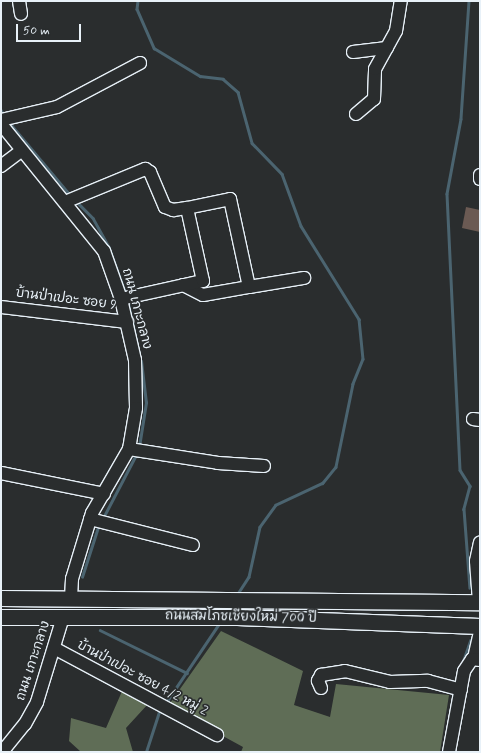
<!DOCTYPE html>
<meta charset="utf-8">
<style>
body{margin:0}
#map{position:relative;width:481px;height:753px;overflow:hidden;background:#2a2d2e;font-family:Mynerve,"Playpen Sans Thai",sans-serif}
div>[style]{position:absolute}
.green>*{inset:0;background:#5f6d56}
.stream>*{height:2.5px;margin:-1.25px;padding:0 1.25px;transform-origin:1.25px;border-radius:1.25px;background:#4b6470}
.building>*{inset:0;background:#6b5a53}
.roads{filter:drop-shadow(1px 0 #e8f1f8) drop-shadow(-1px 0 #e8f1f8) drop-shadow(0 1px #e8f1f8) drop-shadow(0 -1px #e8f1f8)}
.minor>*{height:12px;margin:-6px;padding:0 6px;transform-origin:6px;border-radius:6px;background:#2a2d2e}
.major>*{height:15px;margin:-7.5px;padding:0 7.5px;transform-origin:7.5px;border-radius:7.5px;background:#2a2d2e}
span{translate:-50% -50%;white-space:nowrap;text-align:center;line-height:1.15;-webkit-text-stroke:3.5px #2a2d2e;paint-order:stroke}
.street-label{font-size:13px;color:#e8f1f8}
.frame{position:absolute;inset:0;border:2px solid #e8f1f8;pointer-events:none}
.scale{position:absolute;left:16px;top:24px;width:65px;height:18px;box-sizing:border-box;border:2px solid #e8f1f8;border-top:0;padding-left:5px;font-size:12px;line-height:14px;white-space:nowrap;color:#e8f1f8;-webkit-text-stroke:3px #2a2d2e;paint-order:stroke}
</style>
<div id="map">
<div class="green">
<div style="clip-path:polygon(221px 631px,303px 671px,294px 705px,330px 717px,336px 684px,449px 695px,440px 752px,241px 752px,243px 747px,168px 706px)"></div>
<div style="clip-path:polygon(123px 689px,148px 704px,126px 728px,133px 752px,81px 752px,69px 741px,71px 718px,106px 728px)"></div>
</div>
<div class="stream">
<div style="left:138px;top:1px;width:8px;rotate:97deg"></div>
<div style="left:137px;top:9px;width:43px;rotate:66.4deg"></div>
<div style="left:154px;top:48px;width:54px;rotate:31.3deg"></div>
<div style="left:200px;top:76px;width:23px;rotate:7deg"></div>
<div style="left:223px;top:79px;width:20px;rotate:41deg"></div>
<div style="left:238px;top:92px;width:53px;rotate:74.6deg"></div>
<div style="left:252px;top:143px;width:43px;rotate:45.9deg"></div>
<div style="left:282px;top:174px;width:55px;rotate:69.9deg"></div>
<div style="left:301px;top:226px;width:110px;rotate:58.1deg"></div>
<div style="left:359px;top:319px;width:40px;rotate:84.3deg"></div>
<div style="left:363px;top:359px;width:27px;rotate:112deg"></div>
<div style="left:353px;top:384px;width:85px;rotate:101.6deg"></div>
<div style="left:336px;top:467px;width:21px;rotate:129deg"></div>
<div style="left:323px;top:483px;width:52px;rotate:154.9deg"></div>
<div style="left:276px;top:505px;width:27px;rotate:126deg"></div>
<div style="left:260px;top:527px;width:51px;rotate:102.4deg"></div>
<div style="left:249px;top:577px;width:20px;rotate:123deg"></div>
<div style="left:469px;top:1px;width:118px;rotate:93.9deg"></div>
<div style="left:461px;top:119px;width:76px;rotate:100.6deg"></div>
<div style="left:447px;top:194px;width:276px;rotate:87.3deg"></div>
<div style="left:460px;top:470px;width:19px;rotate:58deg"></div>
<div style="left:470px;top:486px;width:24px;rotate:105deg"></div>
<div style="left:464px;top:509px;width:79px;rotate:85.7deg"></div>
<div style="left:1px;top:110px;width:7px;rotate:56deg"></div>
<div style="left:9px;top:122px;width:97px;rotate:50deg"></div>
<div style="left:76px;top:201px;width:24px;rotate:45deg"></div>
<div style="left:93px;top:218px;width:33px;rotate:61deg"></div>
<div style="left:109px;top:247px;width:50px;rotate:70.1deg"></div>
<div style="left:128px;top:301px;width:52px;rotate:77.8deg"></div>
<div style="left:139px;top:447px;width:45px;rotate:-81deg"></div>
<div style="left:146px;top:403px;width:42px;rotate:-96.8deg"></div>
<div style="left:103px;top:518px;width:73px;rotate:-62.4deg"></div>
<div style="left:82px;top:577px;width:56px;rotate:-72.2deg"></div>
<div style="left:100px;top:630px;width:97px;rotate:26.3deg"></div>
<div style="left:461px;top:667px;width:28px;rotate:-71deg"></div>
<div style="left:165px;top:704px;width:99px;rotate:-56.1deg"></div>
<div style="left:146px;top:752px;width:45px;rotate:-72deg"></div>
</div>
<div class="building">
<div style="clip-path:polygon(466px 207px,480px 210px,480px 232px,462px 228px)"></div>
</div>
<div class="roads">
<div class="minor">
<div style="left:19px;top:1px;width:13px;rotate:81deg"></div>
<div style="left:353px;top:52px;width:34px;rotate:-7deg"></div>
<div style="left:356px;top:114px;width:23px;rotate:-40deg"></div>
<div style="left:374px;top:99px;width:30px;rotate:-88deg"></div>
<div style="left:375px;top:69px;width:43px;rotate:-61.1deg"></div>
<div style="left:396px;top:31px;width:30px;rotate:-81deg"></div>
<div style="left:1px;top:120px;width:57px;rotate:-13.1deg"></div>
<div style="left:57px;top:107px;width:94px;rotate:-27.9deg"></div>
<div style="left:1px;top:124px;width:164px;rotate:51deg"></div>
<div style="left:104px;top:251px;width:51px;rotate:70.5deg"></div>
<div style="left:121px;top:299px;width:63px;rotate:77.1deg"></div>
<div style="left:135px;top:360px;width:48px;rotate:88.8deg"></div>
<div style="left:136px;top:408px;width:42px;rotate:99.7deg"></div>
<div style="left:129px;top:449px;width:74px;rotate:120deg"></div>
<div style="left:92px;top:513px;width:69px;rotate:106.9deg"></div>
<div style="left:72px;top:579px;width:19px;rotate:93deg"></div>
<div style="left:1px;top:166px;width:25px;rotate:-37deg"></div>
<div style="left:480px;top:175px;width:4px;rotate:90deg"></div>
<div style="left:65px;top:202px;width:87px;rotate:-22.4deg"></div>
<div style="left:145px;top:169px;width:6px;rotate:31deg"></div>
<div style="left:150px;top:172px;width:38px;rotate:67deg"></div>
<div style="left:165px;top:207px;width:9px;rotate:21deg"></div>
<div style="left:173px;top:210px;width:14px;rotate:-8deg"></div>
<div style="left:183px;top:285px;width:22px;rotate:27deg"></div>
<div style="left:203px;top:295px;width:47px;rotate:-9.9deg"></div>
<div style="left:121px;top:299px;width:84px;rotate:-12.4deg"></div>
<div style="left:203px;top:281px;width:75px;rotate:-102.4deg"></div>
<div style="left:187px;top:208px;width:44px;rotate:-11.8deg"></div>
<div style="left:230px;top:199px;width:90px;rotate:77.8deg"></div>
<div style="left:249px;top:287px;width:56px;rotate:-9.3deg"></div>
<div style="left:1px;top:307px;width:127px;rotate:6.8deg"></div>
<div style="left:473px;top:419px;width:7px;rotate:8deg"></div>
<div style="left:129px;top:449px;width:90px;rotate:8.9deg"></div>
<div style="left:218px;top:463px;width:46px;rotate:3.7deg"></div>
<div style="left:1px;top:473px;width:105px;rotate:11.5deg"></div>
<div style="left:90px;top:519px;width:106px;rotate:14.2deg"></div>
<div style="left:479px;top:602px;width:41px;rotate:-94.2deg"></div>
<div style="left:476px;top:561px;width:19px;rotate:-78deg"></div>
<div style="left:54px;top:648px;width:185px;rotate:28.1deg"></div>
<div style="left:474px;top:658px;width:27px;rotate:-77deg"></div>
<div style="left:321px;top:688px;width:8px;rotate:-113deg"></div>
<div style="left:318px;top:681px;width:7px;rotate:-63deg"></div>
<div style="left:321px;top:675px;width:24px;rotate:-9deg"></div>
<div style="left:345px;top:671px;width:46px;rotate:13.7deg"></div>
<div style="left:390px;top:682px;width:38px;rotate:-2deg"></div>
<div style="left:428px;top:681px;width:34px;rotate:15deg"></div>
<div style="left:2px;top:752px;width:36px;rotate:-51deg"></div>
<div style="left:25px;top:724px;width:25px;rotate:-61deg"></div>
<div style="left:37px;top:702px;width:89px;rotate:-73deg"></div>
<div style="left:449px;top:752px;width:82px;rotate:-79.5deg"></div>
<div style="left:464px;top:671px;width:14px;rotate:-56deg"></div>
<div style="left:472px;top:659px;width:8px;rotate:7deg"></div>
</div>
<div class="major">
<div style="left:1px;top:598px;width:479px;rotate:0.5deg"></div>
<div style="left:1px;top:617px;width:236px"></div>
<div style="left:237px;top:617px;width:243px;rotate:2.1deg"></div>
</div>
</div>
<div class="street-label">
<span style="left:66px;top:300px;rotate:7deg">บ้านป่าเปอะ ซอย 9</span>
<span style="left:136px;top:309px;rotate:75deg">ถนน เกาะกลาง</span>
<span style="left:241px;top:618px;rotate:1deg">ถนนสมโภชเชียงใหม่ 700 ปี</span>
<span style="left:34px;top:661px;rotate:-72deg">ถนน เกาะกลาง</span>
<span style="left:142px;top:679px;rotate:28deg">บ้านป่าเปอะ ซอย 4/2 หมู่ 2</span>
</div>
<div class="frame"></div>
<div class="scale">50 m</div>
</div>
